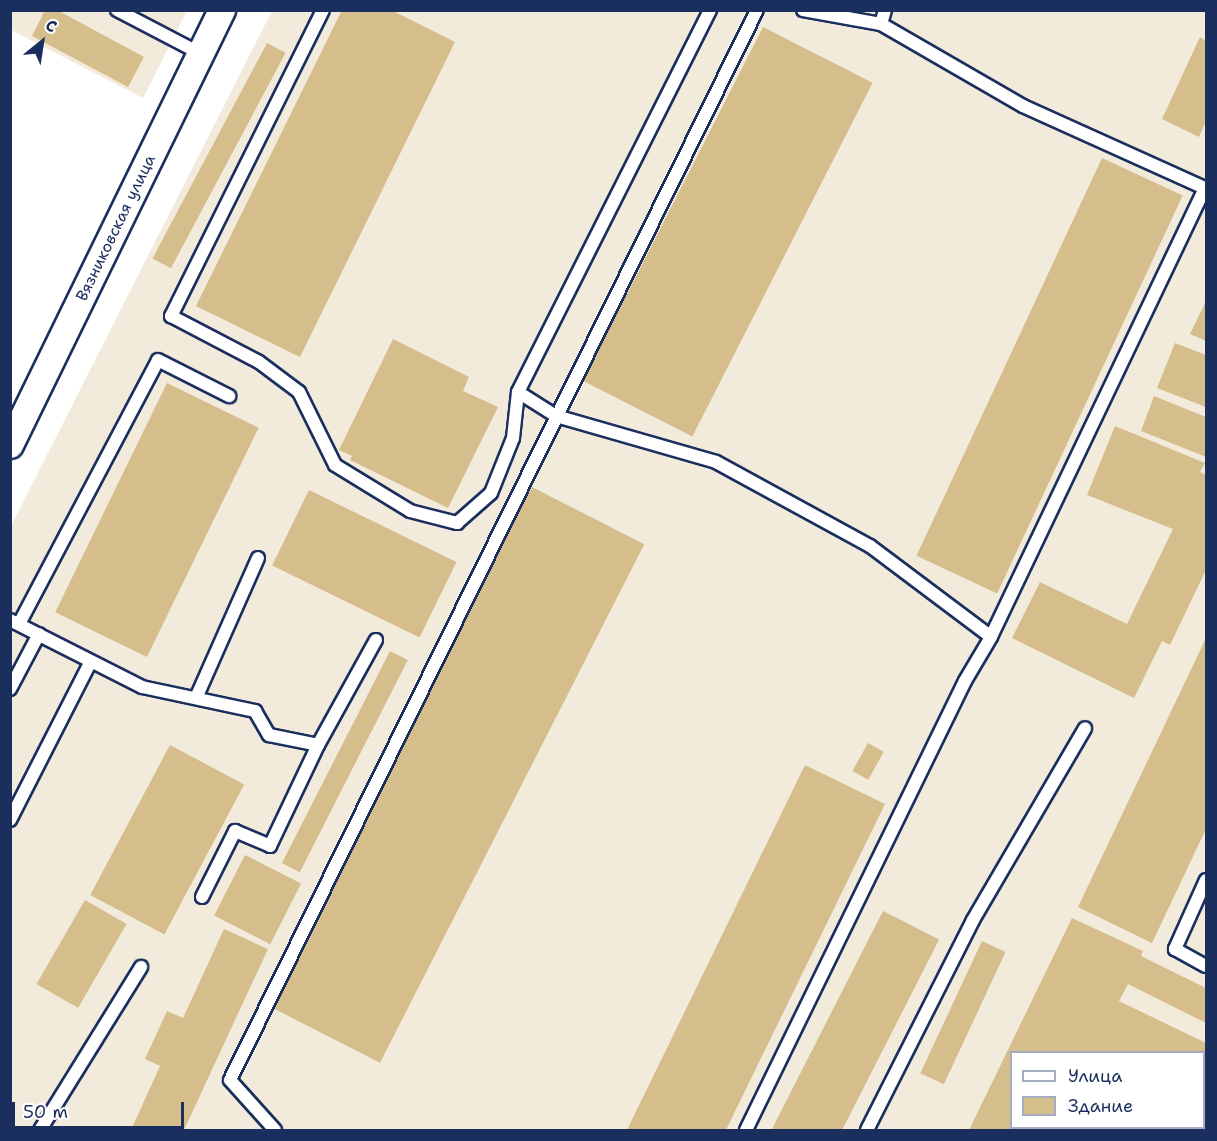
<!DOCTYPE html>
<meta charset="utf-8">
<style>
body{margin:0}
#map{position:relative;width:1217px;height:1141px;overflow:hidden;background:#fff;font-family:"Shantell Sans",sans-serif}
div>[style]{position:absolute}
.built>*{inset:0;background:#f2ebdc}
.building>*{inset:0;background:#d5bd8c;transform-origin:0 0}
.roads{filter:drop-shadow(2px 0 #1b2f5e) drop-shadow(-2px 0 #1b2f5e) drop-shadow(0 2px #1b2f5e) drop-shadow(0 -2px #1b2f5e)}
.lane>*{height:12px;margin:-6px;padding:0 6px;transform-origin:6px;border-radius:6px;background:#fff}
.street>*{height:26px;margin:-13px;padding:0 13px;transform-origin:13px;border-radius:13px;background:#fff}
span{translate:-50% -50%;white-space:nowrap;text-align:center;line-height:1.15;-webkit-text-stroke:4.5px #fff;paint-order:stroke}
.street-label{font-size:16px;color:#1b2f5e}
.frame{position:absolute;inset:0;border:12px solid #1b2f5e;pointer-events:none}
.legend{position:absolute;left:1010px;top:1051px;width:195px;height:78px;box-sizing:border-box;background:#fff;border:2px solid #a4acbf;margin:0;padding:8px 10px;list-style:none;font-size:18px;color:#1b2f5e}
.legend li{display:flex;align-items:center;gap:12px;height:30px}
.legend b{width:30px;border:2px solid #a4acbf}
.north{position:absolute;left:12px;top:12px;width:60px;height:60px;-webkit-text-stroke:4px #fff;paint-order:stroke;rotate:30deg;font-size:16px;font-weight:700;line-height:24px;text-align:center;color:#1b2f5e}
.north::after{content:'';display:block;margin:auto;width:21px;height:27px;background:#1b2f5e;clip-path:polygon(50% 0,100% 100%,50% 72%,0 100%)}
.scale{position:absolute;left:12px;top:1102px;width:172px;height:27px;box-sizing:border-box;border:3px solid #1b2f5e;border-top:0;padding-left:8px;font-size:18px;line-height:21px;white-space:nowrap;color:#1b2f5e;-webkit-text-stroke:4px #fff;paint-order:stroke}
</style>
<div id="map">
<div class="built">
<div style="clip-path:polygon(10px 11px,187px 11px,143px 98px,11px 30px)"></div>
<div style="clip-path:polygon(evenodd,272px 11px,1206px 11px,1206px 1130px,11px 1130px,10px 528px,272px 11px,1012px 1052px,1204px 1052px,1204px 1128px,1012px 1128px,1012px 1052px)"></div>
</div>
<div class="building">
<div style="clip-path:polygon(45px 10px,57px 10px,144px 57px,128px 87px,32px 36px)"></div>
<div style="clip-path:polygon(342px 10px,391px 10px,455px 42px,300px 357px,196px 306px)"></div>
<div style="left:763px;top:27px;width:123px;height:397px;rotate:27deg"></div>
<div style="clip-path:polygon(1200px 37px,1206px 41px,1206px 121px,1199px 137px,1162px 119px)"></div>
<div style="left:267px;top:43px;width:21px;height:244px;rotate:28deg"></div>
<div style="left:1102px;top:158px;width:89px;height:439px;rotate:25deg"></div>
<div style="clip-path:polygon(1206px 301px,1206px 341px,1190px 334px)"></div>
<div style="clip-path:polygon(393px 339px,469px 377px,463px 391px,498px 407px,448px 508px,350px 460px,352px 456px,339px 450px)"></div>
<div style="clip-path:polygon(1175px 343px,1206px 355px,1206px 407px,1157px 388px)"></div>
<div style="left:167px;top:383px;width:102px;height:255px;rotate:26deg"></div>
<div style="clip-path:polygon(1154px 396px,1206px 417px,1206px 457px,1141px 431px)"></div>
<div style="clip-path:polygon(1115px 426px,1205px 463px,1200px 472px,1206px 475px,1206px 570px,1170px 645px,1162px 641px,1134px 698px,1012px 638px,1040px 582px,1127px 624px,1173px 529px,1087px 495px)"></div>
<div style="left:532px;top:487px;width:126px;height:582px;rotate:27deg"></div>
<div style="left:309px;top:490px;width:164px;height:84px;rotate:26deg"></div>
<div style="clip-path:polygon(1206px 638px,1206px 829px,1152px 943px,1078px 907px)"></div>
<div style="left:390px;top:651px;width:20px;height:238px;rotate:27deg"></div>
<div style="left:868px;top:743px;width:18px;height:32px;rotate:29deg"></div>
<div style="left:170px;top:745px;width:84px;height:170px;rotate:28deg"></div>
<div style="left:805px;top:765px;width:89px;height:407px;rotate:26deg"></div>
<div style="left:245px;top:855px;width:63px;height:68px;rotate:27deg"></div>
<div style="left:85px;top:900px;width:48px;height:97px;rotate:30deg"></div>
<div style="left:883px;top:911px;width:63px;height:244px;rotate:27deg"></div>
<div style="clip-path:polygon(evenodd,1072px 918px,1143px 951px,1141px 956px,1206px 988px,1206px 1023px,1128px 984px,1119px 1001px,1206px 1043px,1206px 1130px,969px 1130px,1072px 918px,1012px 1052px,1204px 1052px,1204px 1128px,1012px 1128px,1012px 1052px)"></div>
<div style="clip-path:polygon(224px 929px,268px 949px,184px 1130px,131px 1130px,160px 1066px,145px 1059px,167px 1011px,183px 1018px)"></div>
<div style="left:982px;top:941px;width:26px;height:146px;rotate:25deg"></div>
</div>
<div class="roads">
<div class="lane">
<div style="left:117px;top:10px;width:95px;rotate:27.6deg"></div>
<div style="left:323px;top:10px;width:342px;rotate:116.4deg"></div>
<div style="left:171px;top:316px;width:99px;rotate:27.6deg"></div>
<div style="left:259px;top:362px;width:50px;rotate:36.9deg"></div>
<div style="left:299px;top:392px;width:81px;rotate:63.7deg"></div>
<div style="left:335px;top:465px;width:88px;rotate:31.5deg"></div>
<div style="left:410px;top:511px;width:49px;rotate:14.3deg"></div>
<div style="left:457px;top:523px;width:45px;rotate:-41.4deg"></div>
<div style="left:491px;top:493px;width:59px;rotate:-68.2deg"></div>
<div style="left:513px;top:438px;width:46px;rotate:-83.8deg"></div>
<div style="left:518px;top:392px;width:428px;rotate:-63.3deg"></div>
<div style="left:803px;top:10px;width:79px;rotate:10.2deg"></div>
<div style="left:881px;top:24px;width:15px;rotate:-74deg"></div>
<div style="left:881px;top:24px;width:164px;rotate:30deg"></div>
<div style="left:1023px;top:106px;width:200px;rotate:24.3deg"></div>
<div style="left:1205px;top:188px;width:497px;rotate:115.5deg"></div>
<div style="left:518px;top:392px;width:45px;rotate:32.3deg"></div>
<div style="left:556px;top:416px;width:166px;rotate:16deg"></div>
<div style="left:716px;top:462px;width:175px;rotate:28.6deg"></div>
<div style="left:870px;top:546px;width:151px;rotate:36.9deg"></div>
<div style="left:991px;top:637px;width:51px;rotate:120.6deg"></div>
<div style="left:965px;top:681px;width:500px;rotate:116deg"></div>
<div style="left:10px;top:620px;width:148px;rotate:26.9deg"></div>
<div style="left:142px;top:687px;width:116px;rotate:12deg"></div>
<div style="left:255px;top:711px;width:28px;rotate:60deg"></div>
<div style="left:269px;top:735px;width:50px;rotate:11.5deg"></div>
<div style="left:318px;top:745px;width:120px;rotate:-61.1deg"></div>
<div style="left:19px;top:624px;width:298px;rotate:-62.2deg"></div>
<div style="left:158px;top:360px;width:80px;rotate:26.9deg"></div>
<div style="left:10px;top:689px;width:62px;rotate:-62.2deg"></div>
<div style="left:196px;top:698px;width:153px;rotate:-66.1deg"></div>
<div style="left:10px;top:820px;width:178px;rotate:-63deg"></div>
<div style="left:1206px;top:880px;width:76px;rotate:114.2deg"></div>
<div style="left:1175px;top:949px;width:35px;rotate:29deg"></div>
<div style="left:202px;top:897px;width:74px;rotate:-63.4deg"></div>
<div style="left:235px;top:831px;width:38px;rotate:23deg"></div>
<div style="left:270px;top:846px;width:112px;rotate:-64.6deg"></div>
<div style="left:40px;top:1130px;width:192px;rotate:-58.2deg"></div>
<div style="left:275px;top:1130px;width:67px;rotate:-132deg"></div>
<div style="left:230px;top:1080px;width:1193px;rotate:-63.78deg"></div>
<div style="left:867px;top:1130px;width:235px;rotate:-63.2deg"></div>
<div style="left:973px;top:920px;width:222px;rotate:-59.7deg"></div>
</div>
<div class="street">
<div style="left:10px;top:445px;width:484px;rotate:-64deg"></div>
</div>
</div>
<div class="street-label">
<span style="left:116px;top:228px;rotate:-64deg">Вязниковская улица</span>
</div>
<div class="frame"></div>
<ul class="legend">
<li><b style="height:8px;background:#fff"></b>Улица</li>
<li><b style="height:16px;background:#d5bd8c"></b>Здание</li>
</ul>
<div class="north">С</div>
<div class="scale">50 m</div>
</div>
